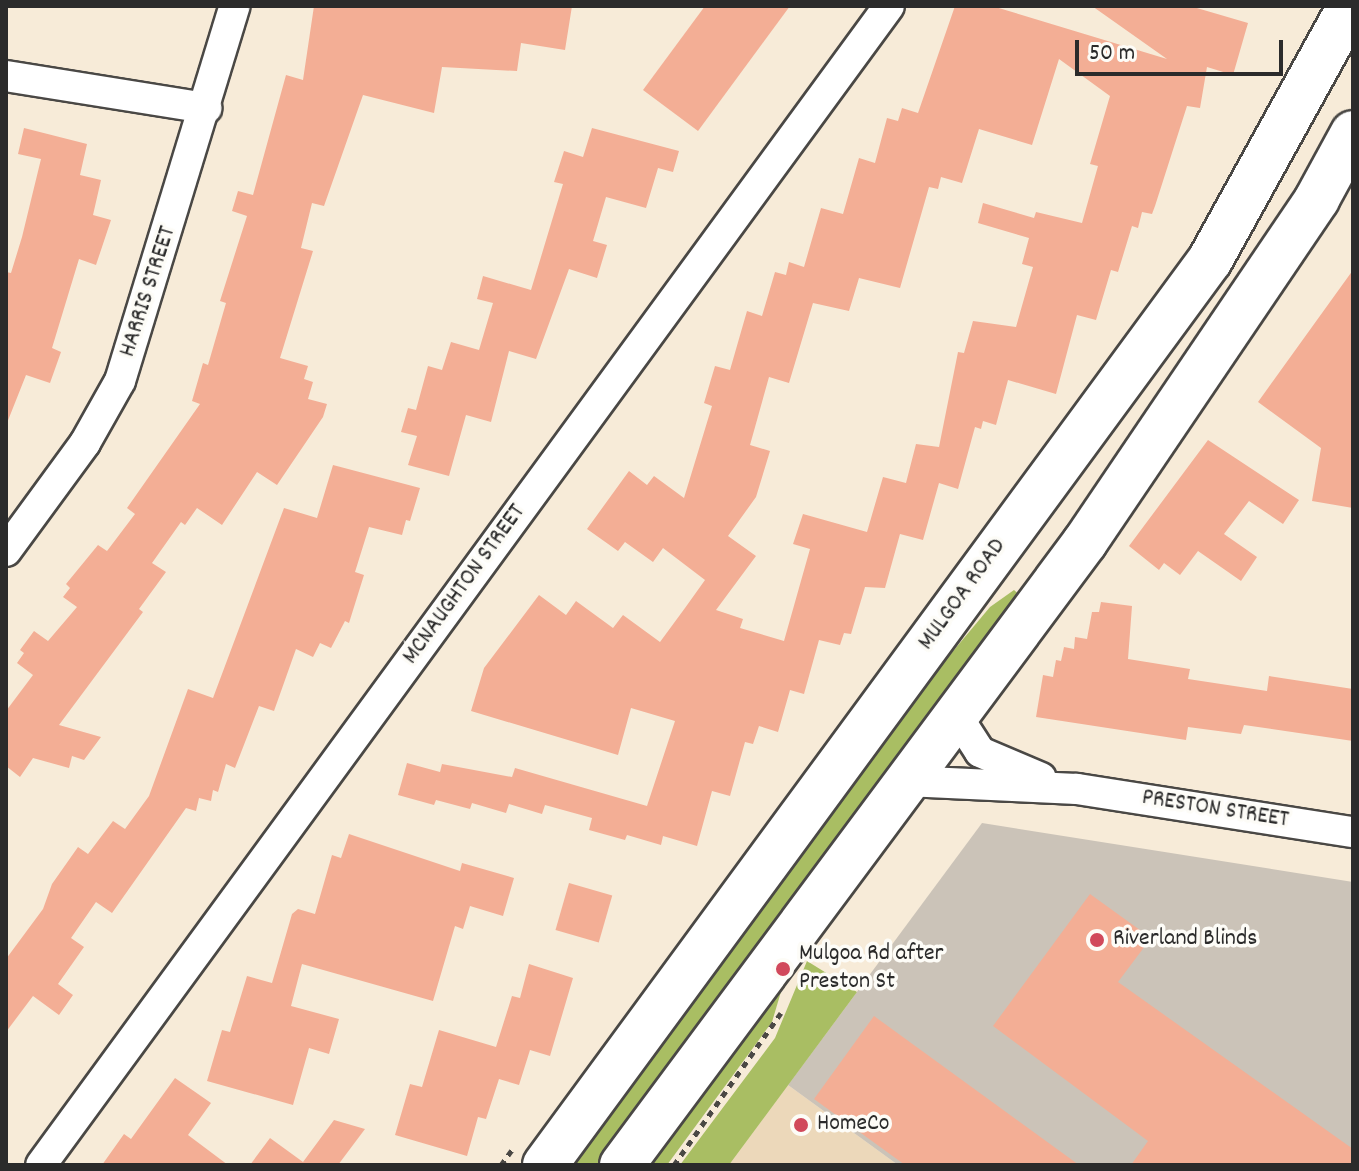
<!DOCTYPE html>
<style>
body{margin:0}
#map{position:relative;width:1359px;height:1171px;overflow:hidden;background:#f7ebd8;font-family:Dekko,sans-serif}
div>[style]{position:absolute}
.built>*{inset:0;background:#ecd8ba}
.industrial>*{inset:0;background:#cbc3b8}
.green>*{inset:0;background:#a9be63}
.building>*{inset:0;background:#f3ae95;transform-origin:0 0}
.path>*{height:5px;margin-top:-2.5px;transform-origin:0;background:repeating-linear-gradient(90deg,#4a4845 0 6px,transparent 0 12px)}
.roads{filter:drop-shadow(2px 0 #4a4845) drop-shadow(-2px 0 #4a4845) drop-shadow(0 2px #4a4845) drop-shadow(0 -2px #4a4845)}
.minor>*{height:30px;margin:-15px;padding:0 15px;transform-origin:15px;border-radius:15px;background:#fff}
.primary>*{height:44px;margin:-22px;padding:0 22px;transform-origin:22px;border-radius:22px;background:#fff}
.dots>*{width:22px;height:22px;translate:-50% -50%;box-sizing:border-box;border:4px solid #fdfcf7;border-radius:50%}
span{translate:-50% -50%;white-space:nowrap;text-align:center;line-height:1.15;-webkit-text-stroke:7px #fdfcf7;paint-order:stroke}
.street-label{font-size:24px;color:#2b2b2b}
.poi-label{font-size:24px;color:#2b2b2b}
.left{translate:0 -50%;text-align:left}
.frame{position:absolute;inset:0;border:8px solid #2b2b2b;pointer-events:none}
.scale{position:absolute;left:1075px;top:40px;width:208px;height:36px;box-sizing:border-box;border:4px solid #2b2b2b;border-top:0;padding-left:10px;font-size:24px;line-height:28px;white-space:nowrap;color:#2b2b2b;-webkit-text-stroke:6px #fdfcf7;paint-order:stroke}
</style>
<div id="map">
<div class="built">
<div style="clip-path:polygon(788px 1085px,898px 1165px,729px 1165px)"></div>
</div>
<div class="industrial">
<div style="clip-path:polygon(982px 823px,1353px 882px,1353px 1165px,898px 1165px,788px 1085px)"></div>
</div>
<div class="green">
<div style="clip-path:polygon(1014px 590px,1023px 598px,600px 1165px,564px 1165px,892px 724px,990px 607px)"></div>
<div style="clip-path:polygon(807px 961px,857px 992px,729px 1165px,680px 1165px,775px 1038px)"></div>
<div style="clip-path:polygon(783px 985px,772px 1022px,667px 1165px,642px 1165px)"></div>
</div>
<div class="building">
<div style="clip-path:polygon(314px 6px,572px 6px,565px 50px,521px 43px,517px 71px,442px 67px,434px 113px,363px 95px,324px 206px,312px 203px,301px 248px,313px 251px,280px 358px,308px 366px,304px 379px,313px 382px,308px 399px,327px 404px,323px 417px,277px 485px,257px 472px,222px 525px,197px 508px,185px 525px,181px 522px,152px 563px,166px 572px,139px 609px,143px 612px,59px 725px,101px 737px,84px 760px,72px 756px,69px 768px,33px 758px,20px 777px,6px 766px,6px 711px,33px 675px,17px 663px,24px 653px,20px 650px,34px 631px,48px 641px,77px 607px,63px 597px,70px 588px,66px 584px,98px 545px,107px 551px,135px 514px,127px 508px,200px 404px,192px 401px,203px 363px,208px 365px,226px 303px,220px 301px,247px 216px,232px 211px,238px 191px,253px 195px,286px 75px,303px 80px)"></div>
<div style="clip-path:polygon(705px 6px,790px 6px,698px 131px,643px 90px)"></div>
<div style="clip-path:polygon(evenodd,955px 6px,992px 6px,1167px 59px,1092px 6px,1190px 6px,1248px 23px,1233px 75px,1207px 67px,1200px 108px,1187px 106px,1155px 206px,1152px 214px,1142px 212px,1138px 228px,1132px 226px,1118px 272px,1111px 270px,1096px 320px,1077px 315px,1056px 394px,1008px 380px,996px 425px,983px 421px,981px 429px,975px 427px,958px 489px,939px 483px,923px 540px,900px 534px,885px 588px,865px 587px,851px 634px,844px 633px,840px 645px,819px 640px,804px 694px,790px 690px,778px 732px,759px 726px,753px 744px,745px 742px,730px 796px,712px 791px,697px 846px,663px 836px,661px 845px,627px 835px,625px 840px,589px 830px,592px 818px,545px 805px,542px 814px,509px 804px,506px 813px,472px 803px,470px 809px,436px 800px,434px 805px,398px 795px,407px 763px,440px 772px,442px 764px,512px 777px,515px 768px,647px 806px,675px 721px,631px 708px,618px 755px,471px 711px,484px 668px,539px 595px,566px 615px,576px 601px,613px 628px,623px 615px,660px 642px,685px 608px,705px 580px,663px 548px,653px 562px,625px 542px,618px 551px,587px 529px,629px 471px,647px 485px,654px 476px,684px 498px,712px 406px,704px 403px,715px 366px,730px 370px,747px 311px,762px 316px,775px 272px,786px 275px,789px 262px,804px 267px,821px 208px,843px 214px,859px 158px,875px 163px,887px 118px,898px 121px,902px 108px,918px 113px,955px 6px,1059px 59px,1110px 96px,1090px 164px,1098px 166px,1082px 223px,1036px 212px,1034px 218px,983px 203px,978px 223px,1029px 238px,1022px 264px,1033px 267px,1016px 327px,973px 321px,964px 353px,958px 352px,939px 447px,916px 444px,906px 483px,883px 477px,867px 532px,803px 514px,793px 544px,810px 549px,784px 641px,740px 628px,743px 619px,716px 610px,756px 556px,728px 536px,756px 497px,770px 451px,750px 445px,769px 377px,789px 383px,813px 303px,849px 311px,859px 278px,900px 288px,929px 187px,938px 189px,941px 177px,962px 183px,979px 129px,1032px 145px,1059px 59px)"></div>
<div style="clip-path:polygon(24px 128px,87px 144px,80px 175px,101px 180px,93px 215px,111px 220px,96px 265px,79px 259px,52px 348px,61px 352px,50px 383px,26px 375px,7px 423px,6px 272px,11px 273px,22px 237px,41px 159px,18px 154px)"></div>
<div style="clip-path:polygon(592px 128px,679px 151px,673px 172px,658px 168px,646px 208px,606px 197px,593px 241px,607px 245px,597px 278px,569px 269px,536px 359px,509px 351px,491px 422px,466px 415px,449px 476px,408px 465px,417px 436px,401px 432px,408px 408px,416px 410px,428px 366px,442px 370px,451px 342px,479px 350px,493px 303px,477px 299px,483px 276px,531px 290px,563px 184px,554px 182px,564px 151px,583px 157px)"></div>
<div style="clip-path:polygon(1353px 270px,1353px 508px,1312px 501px,1321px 448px,1258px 402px)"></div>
<div style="clip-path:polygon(1208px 440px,1299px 500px,1283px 524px,1249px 501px,1224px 534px,1257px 557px,1241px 581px,1198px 551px,1180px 575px,1164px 563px,1159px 570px,1129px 546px)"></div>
<div style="clip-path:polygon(333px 465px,420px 488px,410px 521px,406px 520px,402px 535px,369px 527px,355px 572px,364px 575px,349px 623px,345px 621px,331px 648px,320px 643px,313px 657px,296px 649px,274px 711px,259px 706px,235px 768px,226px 764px,218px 792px,213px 790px,211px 801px,199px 798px,196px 811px,186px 808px,112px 913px,96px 902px,71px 938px,84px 947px,58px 984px,73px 995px,59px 1015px,33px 996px,6px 1032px,6px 959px,43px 909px,52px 884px,78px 847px,88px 854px,113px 821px,125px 829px,149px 796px,188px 689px,213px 698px,284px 508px,317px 518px)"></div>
<div style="clip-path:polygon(1101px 602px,1132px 606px,1128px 659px,1190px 669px,1188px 679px,1267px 691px,1269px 676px,1353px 689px,1353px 741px,1244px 725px,1241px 734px,1188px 727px,1186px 740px,1036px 717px,1043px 675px,1053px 677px,1056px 660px,1061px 661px,1064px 647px,1074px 649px,1075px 637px,1087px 639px,1092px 612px,1099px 612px)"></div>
<div style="clip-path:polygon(349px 834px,460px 871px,462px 863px,514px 878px,503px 916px,470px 906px,463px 929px,455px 926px,433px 1001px,302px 964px,291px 1006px,339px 1019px,329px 1054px,309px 1048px,293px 1105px,207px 1081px,222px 1030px,230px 1032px,247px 976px,272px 983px,292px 914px,298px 909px,315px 914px,332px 855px,341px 858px)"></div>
<div style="left:569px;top:883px;width:45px;height:49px;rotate:16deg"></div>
<div style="clip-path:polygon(1090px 894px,1151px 938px,1118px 982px,1353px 1149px,1353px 1165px,1131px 1165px,1148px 1141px,993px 1026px)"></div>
<div style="clip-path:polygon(529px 964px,573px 978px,550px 1056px,530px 1050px,519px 1085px,499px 1079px,486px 1119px,478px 1117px,467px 1156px,395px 1135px,410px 1084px,422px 1087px,439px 1030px,496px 1047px,512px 996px,520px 998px)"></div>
<div style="clip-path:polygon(874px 1016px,1079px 1165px,905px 1165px,814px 1099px)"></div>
<div style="clip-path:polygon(175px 1078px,211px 1103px,188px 1135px,228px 1165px,102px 1165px,124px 1134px,131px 1139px)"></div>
<div style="clip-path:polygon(334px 1120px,365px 1129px,338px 1165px,250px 1165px,270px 1138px,303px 1162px)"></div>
</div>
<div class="path">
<div style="left:501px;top:1165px;width:19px;rotate:-54deg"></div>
<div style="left:674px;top:1165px;width:186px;rotate:-54.9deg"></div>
</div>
<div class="roads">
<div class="minor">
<div style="left:6px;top:76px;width:203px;rotate:9.1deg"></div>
<div style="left:6px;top:551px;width:134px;rotate:-53.8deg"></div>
<div style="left:85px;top:443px;width:71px;rotate:-60.6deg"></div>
<div style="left:120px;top:381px;width:392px;rotate:-73deg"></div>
<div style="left:955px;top:713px;width:46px;rotate:57.3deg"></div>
<div style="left:980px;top:752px;width:66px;rotate:23.1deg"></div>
<div style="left:906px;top:781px;width:171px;rotate:2.7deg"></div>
<div style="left:1077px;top:789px;width:279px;rotate:8.9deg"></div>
<div style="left:41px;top:1165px;width:1436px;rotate:-53.81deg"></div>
</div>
<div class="primary">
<div style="left:545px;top:1165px;width:1123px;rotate:-53.69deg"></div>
<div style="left:1210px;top:260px;width:290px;rotate:-61.1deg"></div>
<div style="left:622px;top:1165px;width:776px;rotate:-53.38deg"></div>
<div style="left:1085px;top:542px;width:414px;rotate:-55.9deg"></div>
<div style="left:1317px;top:199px;width:75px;rotate:-61.4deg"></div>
</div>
</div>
<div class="dots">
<div style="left:1097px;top:940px;background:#d1495b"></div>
<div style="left:783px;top:969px;background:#d1495b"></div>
<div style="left:801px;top:1125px;background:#d1495b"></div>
</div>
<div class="street-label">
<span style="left:149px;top:292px;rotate:-72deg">HARRIS STREET</span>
<span style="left:465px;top:585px;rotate:-54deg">MCNAUGHTON STREET</span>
<span style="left:963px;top:595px;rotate:-54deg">MULGOA ROAD</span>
<span style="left:1215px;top:810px;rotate:9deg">PRESTON STREET</span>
</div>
<div class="poi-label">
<span class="left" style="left:1113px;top:940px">Riverland Blinds</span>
<span class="left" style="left:799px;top:969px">Mulgoa Rd after<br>Preston St</span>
<span class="left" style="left:817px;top:1125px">HomeCo</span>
</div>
<div class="frame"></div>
<div class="scale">50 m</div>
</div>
